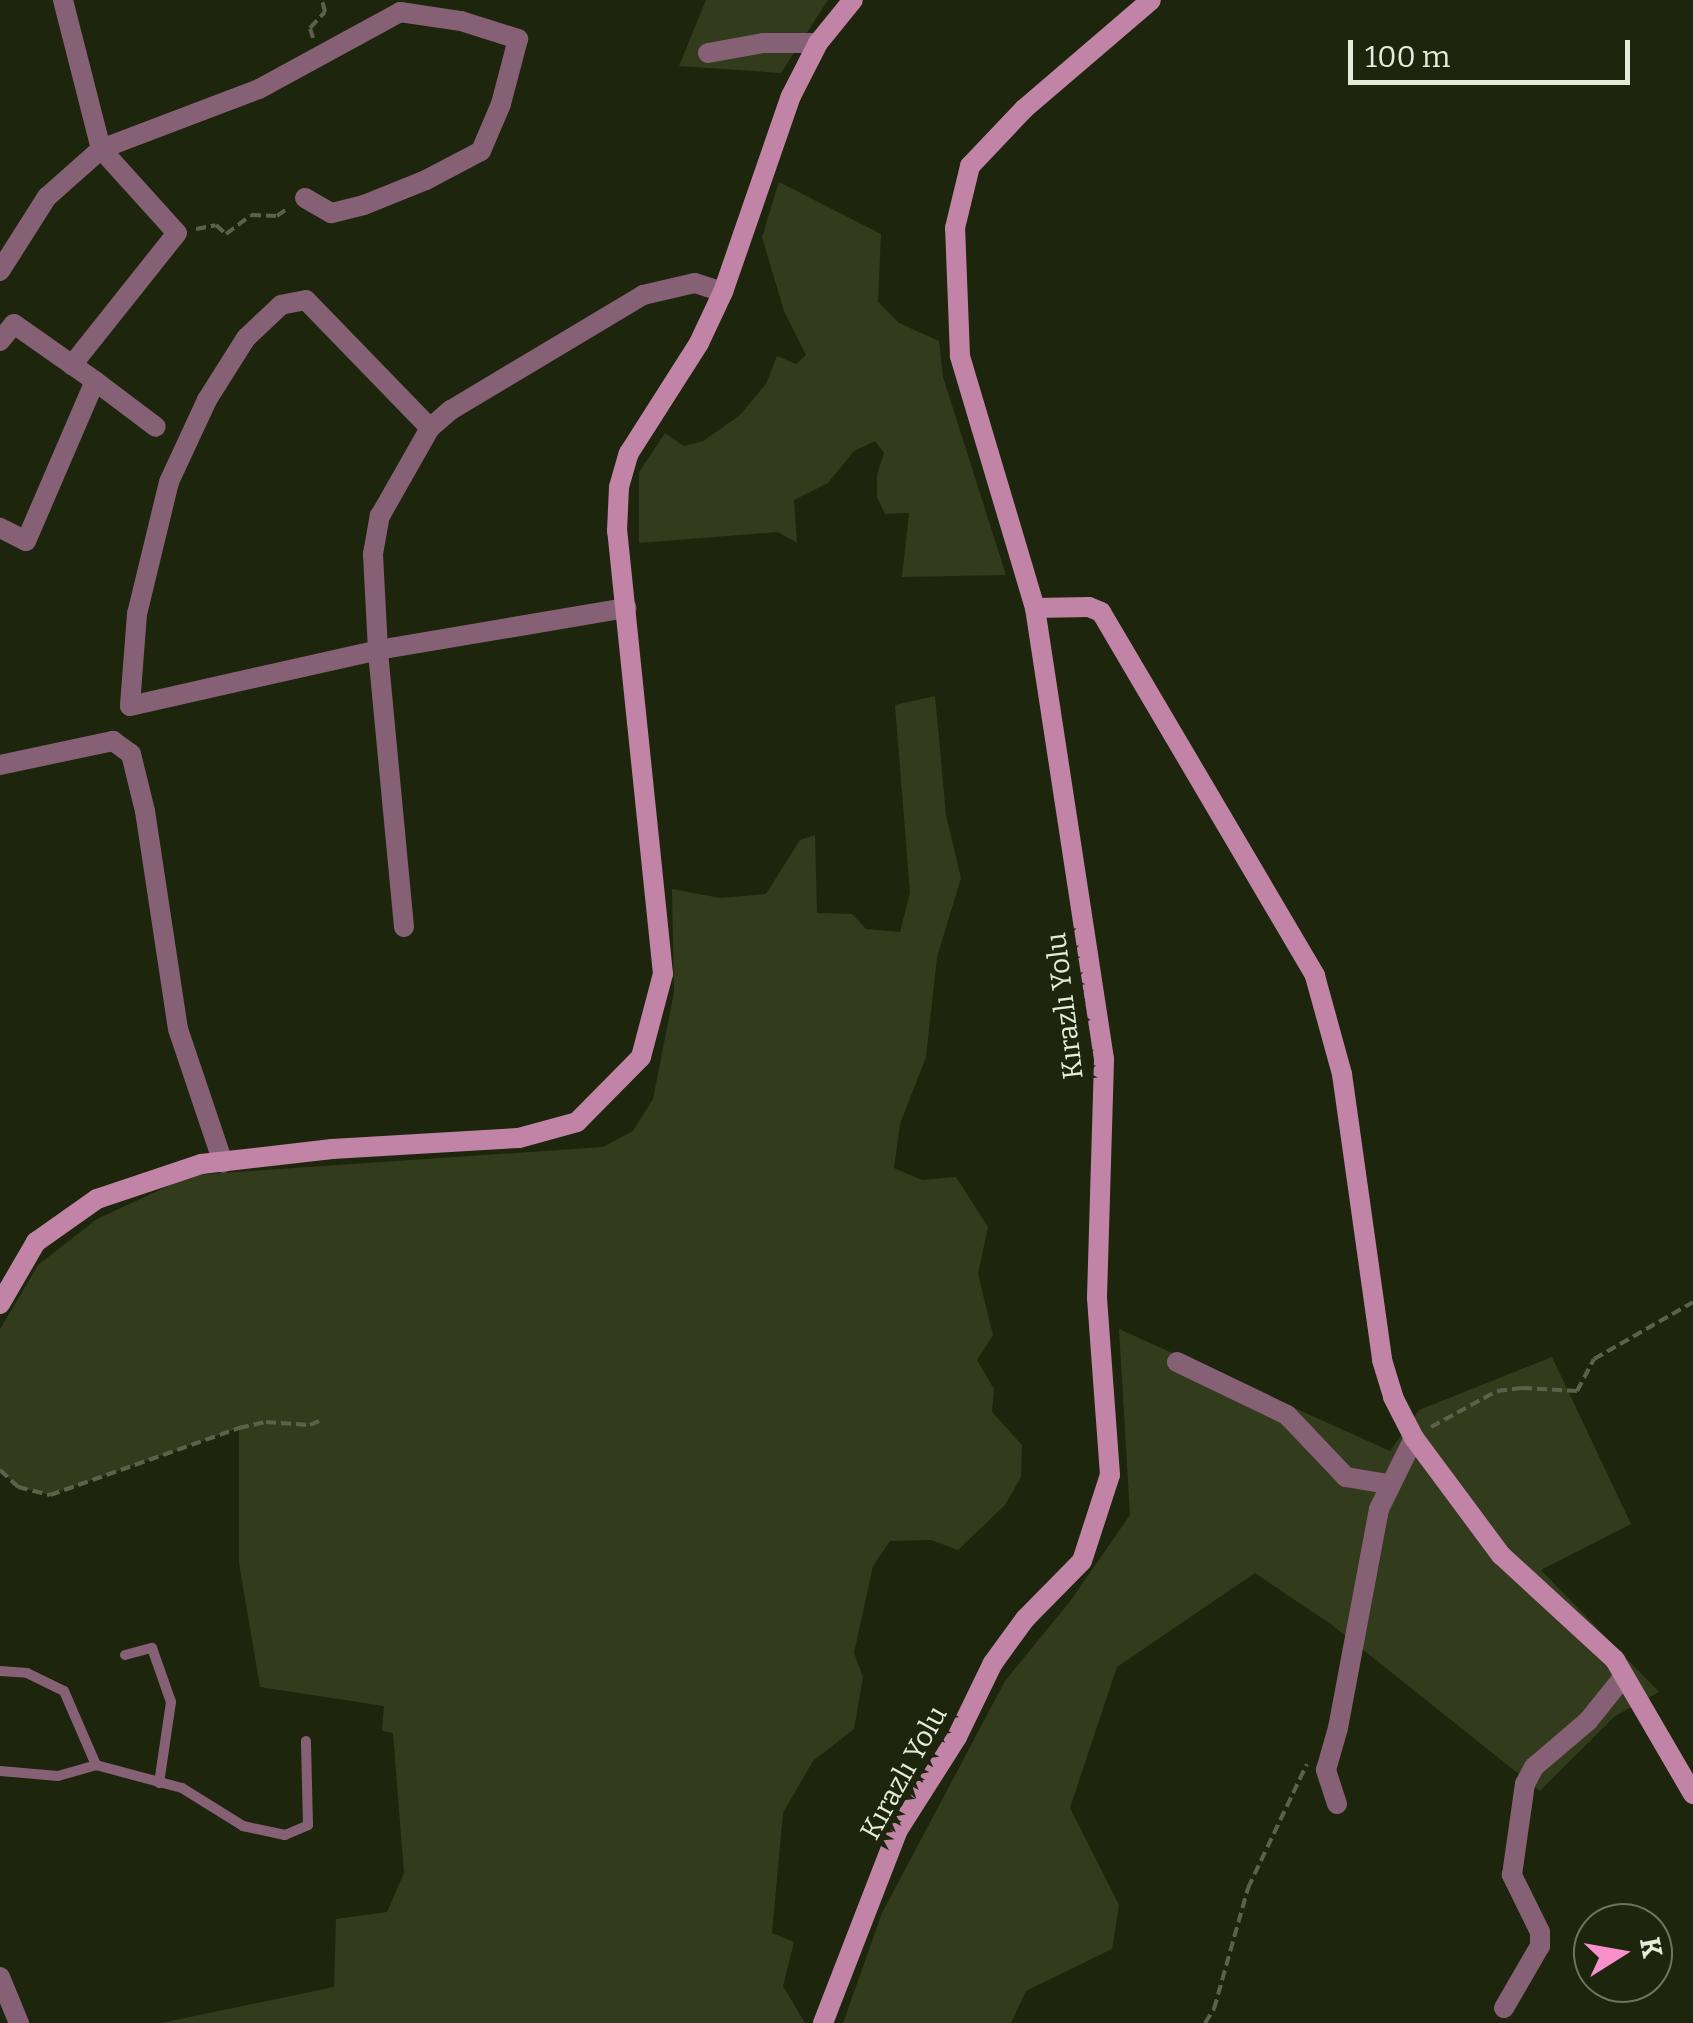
<!DOCTYPE html>
<meta charset="utf-8">
<style>
body{margin:0}
#map{position:relative;width:1693px;height:2023px;overflow:hidden;background:#1d250c;font-family:Bitter,serif}
div>[style]{position:absolute}
.green>*{inset:0;background:#323c1c}
.path>*{height:4px;margin-top:-2px;transform-origin:0;background:repeating-linear-gradient(90deg,#5b624c 0 10px,transparent 0 15px)}
.lane>*{height:10px;margin:-5px;padding:0 5px;transform-origin:5px;border-radius:5px;background:#866075}
.street>*{height:20px;margin:-10px;padding:0 10px;transform-origin:10px;border-radius:10px;background:#866075}
.secondary>*{height:20px;margin:-10px;padding:0 10px;transform-origin:10px;border-radius:10px;background:#c184a6}
span{translate:-50% -50%;white-space:nowrap;text-align:center;line-height:1.15;-webkit-text-stroke:10px #1d250c;paint-order:stroke}
.street-label{font-size:28px;color:#e5ebdb}
.north{position:absolute;left:1573px;top:1903px;width:100px;height:100px;box-sizing:border-box;background:#1d250c;border:2px solid #6d745f;border-radius:50%;rotate:79deg;font-size:28px;font-weight:700;line-height:40px;text-align:center;color:#e5ebdb}
.north::after{content:'';display:block;margin:auto;width:35px;height:45px;background:#f890cc;clip-path:polygon(50% 0,100% 100%,50% 72%,0 100%)}
.scale{position:absolute;left:1348px;top:40px;width:282px;height:45px;box-sizing:border-box;border:5px solid #e5ebdb;border-top:0;padding-left:12px;font-size:30px;line-height:35px;white-space:nowrap;color:#e5ebdb;-webkit-text-stroke:8px #1d250c;paint-order:stroke}
</style>
<div id="map">
<div class="green">
<div style="clip-path:polygon(706px 0,828px 0,781px 73px,679px 66px)"></div>
<div style="clip-path:polygon(779px 182px,881px 234px,878px 302px,899px 323px,939px 341px,943px 377px,1006px 575px,902px 577px,909px 513px,885px 514px,877px 497px,877px 475px,884px 453px,875px 441px,854px 451px,828px 483px,794px 500px,797px 543px,778px 532px,639px 543px,639px 472px,665px 433px,684px 446px,703px 441px,739px 416px,766px 384px,777px 356px,796px 364px,806px 355px,784px 311px,762px 237px)"></div>
<div style="clip-path:polygon(935px 696px,946px 815px,961px 878px,937px 957px,926px 1057px,900px 1124px,894px 1168px,922px 1180px,956px 1177px,988px 1227px,978px 1274px,993px 1335px,977px 1360px,994px 1389px,992px 1412px,1022px 1445px,1021px 1477px,1005px 1505px,958px 1550px,931px 1540px,890px 1541px,873px 1566px,854px 1653px,863px 1677px,854px 1729px,813px 1761px,783px 1813px,772px 1933px,794px 1942px,783px 1986px,805px 2023px,161px 2023px,334px 1987px,336px 1919px,387px 1912px,404px 1873px,393px 1733px,382px 1731px,384px 1706px,260px 1687px,239px 1563px,239px 1428px,50px 1495px,18px 1487px,0 1470px,0 1329px,38px 1265px,97px 1219px,192px 1175px,603px 1147px,633px 1131px,653px 1099px,674px 992px,672px 889px,720px 898px,766px 894px,800px 840px,815px 835px,817px 913px,852px 914px,866px 929px,900px 932px,910px 893px,895px 705px)"></div>
<div style="clip-path:polygon(1119px 1329px,1390px 1451px,1419px 1410px,1552px 1357px,1631px 1524px,1541px 1570px,1659px 1692px,1615px 1716px,1540px 1791px,1332px 1625px,1255px 1573px,1117px 1667px,1070px 1808px,1119px 1905px,1112px 1949px,1026px 1991px,1011px 2023px,843px 2023px,882px 1913px,1005px 1681px,1071px 1600px,1130px 1515px)"></div>
</div>
<div class="path">
<div style="left:313px;top:38px;width:10px;rotate:-107deg"></div>
<div style="left:310px;top:28px;width:22px;rotate:-47deg"></div>
<div style="left:325px;top:12px;width:12px;rotate:-104deg"></div>
<div style="left:196px;top:229px;width:20px;rotate:-11deg"></div>
<div style="left:216px;top:225px;width:13px;rotate:42deg"></div>
<div style="left:226px;top:234px;width:31px;rotate:-37deg"></div>
<div style="left:251px;top:215px;width:26px;rotate:2deg"></div>
<div style="left:277px;top:216px;width:14px;rotate:-36deg"></div>
<div style="left:1431px;top:1427px;width:75px;rotate:-28.6deg"></div>
<div style="left:1497px;top:1391px;width:25px;rotate:-7deg"></div>
<div style="left:1522px;top:1388px;width:55px;rotate:3.1deg"></div>
<div style="left:1577px;top:1391px;width:36px;rotate:-62deg"></div>
<div style="left:1594px;top:1359px;width:114px;rotate:-29.9deg"></div>
<div style="left:0;top:1470px;width:25px;rotate:43deg"></div>
<div style="left:18px;top:1487px;width:33px;rotate:14deg"></div>
<div style="left:50px;top:1495px;width:201px;rotate:-19.5deg"></div>
<div style="left:239px;top:1428px;width:28px;rotate:-13deg"></div>
<div style="left:266px;top:1422px;width:44px;rotate:3.9deg"></div>
<div style="left:310px;top:1425px;width:12px;rotate:-24deg"></div>
<div style="left:1205px;top:2023px;width:17px;rotate:-57deg"></div>
<div style="left:1214px;top:2009px;width:126px;rotate:-74.3deg"></div>
<div style="left:1248px;top:1888px;width:137px;rotate:-64.6deg"></div>
</div>
<div class="lane">
<div style="left:125px;top:1655px;width:28px;rotate:-15deg"></div>
<div style="left:152px;top:1648px;width:57px;rotate:70.6deg"></div>
<div style="left:171px;top:1702px;width:82px;rotate:98.4deg"></div>
<div style="left:0;top:1671px;width:27px;rotate:4deg"></div>
<div style="left:27px;top:1673px;width:41px;rotate:25.9deg"></div>
<div style="left:64px;top:1691px;width:81px;rotate:66.6deg"></div>
<div style="left:96px;top:1765px;width:89px;rotate:15deg"></div>
<div style="left:182px;top:1788px;width:72px;rotate:31.9deg"></div>
<div style="left:243px;top:1826px;width:43px;rotate:12.1deg"></div>
<div style="left:285px;top:1835px;width:25px;rotate:-23deg"></div>
<div style="left:308px;top:1825px;width:84px;rotate:-91.4deg"></div>
<div style="left:0;top:1771px;width:58px;rotate:4.9deg"></div>
<div style="left:58px;top:1776px;width:40px;rotate:-16deg"></div>
</div>
<div class="street">
<div style="left:63px;top:0;width:154px;rotate:75.7deg"></div>
<div style="left:101px;top:149px;width:113px;rotate:47.9deg"></div>
<div style="left:177px;top:233px;width:169px;rotate:128.5deg"></div>
<div style="left:708px;top:53px;width:56px;rotate:-10.3deg"></div>
<div style="left:763px;top:43px;width:55px"></div>
<div style="left:0;top:271px;width:88px;rotate:-57.6deg"></div>
<div style="left:47px;top:197px;width:72px;rotate:-41.6deg"></div>
<div style="left:101px;top:149px;width:169px;rotate:-20.8deg"></div>
<div style="left:259px;top:89px;width:161px;rotate:-28.6deg"></div>
<div style="left:400px;top:12px;width:62px;rotate:8.4deg"></div>
<div style="left:461px;top:21px;width:60px;rotate:17.5deg"></div>
<div style="left:518px;top:39px;width:67px;rotate:104.7deg"></div>
<div style="left:501px;top:104px;width:51px;rotate:113.1deg"></div>
<div style="left:481px;top:151px;width:62px;rotate:152.2deg"></div>
<div style="left:426px;top:180px;width:67px;rotate:158deg"></div>
<div style="left:364px;top:205px;width:34px;rotate:166deg"></div>
<div style="left:331px;top:213px;width:30px;rotate:-150deg"></div>
<div style="left:0;top:341px;width:22px;rotate:-51deg"></div>
<div style="left:14px;top:324px;width:99px;rotate:35.1deg"></div>
<div style="left:95px;top:381px;width:174px;rotate:113.3deg"></div>
<div style="left:26px;top:541px;width:29px;rotate:-153deg"></div>
<div style="left:95px;top:381px;width:76px;rotate:37deg"></div>
<div style="left:430px;top:428px;width:178px;rotate:-134.1deg"></div>
<div style="left:306px;top:300px;width:25px;rotate:169deg"></div>
<div style="left:281px;top:305px;width:48px;rotate:136.7deg"></div>
<div style="left:246px;top:338px;width:73px;rotate:122.2deg"></div>
<div style="left:207px;top:400px;width:90px;rotate:114.9deg"></div>
<div style="left:169px;top:482px;width:136px;rotate:103.6deg"></div>
<div style="left:137px;top:614px;width:92px;rotate:94.4deg"></div>
<div style="left:130px;top:706px;width:254px;rotate:-12.7deg"></div>
<div style="left:378px;top:650px;width:252px;rotate:-9.6deg"></div>
<div style="left:0;top:765px;width:116px;rotate:-12deg"></div>
<div style="left:113px;top:741px;width:22px;rotate:36deg"></div>
<div style="left:131px;top:754px;width:59px;rotate:76.2deg"></div>
<div style="left:145px;top:811px;width:220px;rotate:81.4deg"></div>
<div style="left:178px;top:1029px;width:141px;rotate:71.4deg"></div>
<div style="left:404px;top:927px;width:278px;rotate:-95.4deg"></div>
<div style="left:378px;top:650px;width:96px;rotate:-93deg"></div>
<div style="left:373px;top:554px;width:39px;rotate:-80deg"></div>
<div style="left:380px;top:516px;width:101px;rotate:-60.4deg"></div>
<div style="left:430px;top:428px;width:28px;rotate:-41deg"></div>
<div style="left:451px;top:410px;width:224px;rotate:-30.9deg"></div>
<div style="left:643px;top:295px;width:53px;rotate:-13deg"></div>
<div style="left:695px;top:283px;width:29px;rotate:18deg"></div>
<div style="left:1177px;top:1362px;width:122px;rotate:25.7deg"></div>
<div style="left:1287px;top:1415px;width:86px;rotate:46.4deg"></div>
<div style="left:1346px;top:1477px;width:43px;rotate:9.5deg"></div>
<div style="left:1337px;top:1804px;width:36px;rotate:-108deg"></div>
<div style="left:1326px;top:1770px;width:44px;rotate:-74.1deg"></div>
<div style="left:1338px;top:1728px;width:223px;rotate:-79.4deg"></div>
<div style="left:1379px;top:1509px;width:79px;rotate:-63.8deg"></div>
<div style="left:0;top:1977px;width:50px;rotate:67.6deg"></div>
<div style="left:1504px;top:2008px;width:72px;rotate:-59.9deg"></div>
<div style="left:1540px;top:1946px;width:14px;rotate:-90deg"></div>
<div style="left:1540px;top:1932px;width:64px;rotate:-116.2deg"></div>
<div style="left:1512px;top:1875px;width:92px;rotate:-81.9deg"></div>
<div style="left:1525px;top:1784px;width:19px;rotate:-62deg"></div>
<div style="left:1534px;top:1767px;width:71px;rotate:-40.4deg"></div>
<div style="left:1588px;top:1721px;width:58px;rotate:-51.3deg"></div>
</div>
<div class="secondary">
<div style="left:1035px;top:608px;width:54px;rotate:-1.1deg"></div>
<div style="left:1089px;top:607px;width:13px;rotate:23deg"></div>
<div style="left:1101px;top:612px;width:422px;rotate:59.5deg"></div>
<div style="left:1315px;top:976px;width:102px;rotate:74.6deg"></div>
<div style="left:1342px;top:1074px;width:289px;rotate:82deg"></div>
<div style="left:1382px;top:1360px;width:39px;rotate:73deg"></div>
<div style="left:1393px;top:1397px;width:46px;rotate:62.9deg"></div>
<div style="left:1414px;top:1438px;width:146px;rotate:53.4deg"></div>
<div style="left:1501px;top:1555px;width:155px;rotate:42.6deg"></div>
<div style="left:1615px;top:1660px;width:155px;rotate:59.8deg"></div>
<div style="left:0;top:1304px;width:72px;rotate:-59.9deg"></div>
<div style="left:36px;top:1242px;width:75px;rotate:-35.2deg"></div>
<div style="left:97px;top:1199px;width:110px;rotate:-18.6deg"></div>
<div style="left:201px;top:1164px;width:132px;rotate:-6.5deg"></div>
<div style="left:332px;top:1149px;width:187px;rotate:-3.4deg"></div>
<div style="left:519px;top:1138px;width:60px;rotate:-15.4deg"></div>
<div style="left:577px;top:1122px;width:91px;rotate:-45.4deg"></div>
<div style="left:641px;top:1057px;width:86px;rotate:-75.2deg"></div>
<div style="left:663px;top:974px;width:445px;rotate:-95.9deg"></div>
<div style="left:617px;top:531px;width:44px;rotate:-87.4deg"></div>
<div style="left:619px;top:487px;width:35px;rotate:-74deg"></div>
<div style="left:629px;top:453px;width:130px;rotate:-57.5deg"></div>
<div style="left:699px;top:343px;width:56px;rotate:-64.8deg"></div>
<div style="left:723px;top:292px;width:207px;rotate:-70.9deg"></div>
<div style="left:791px;top:96px;width:59px;rotate:-63deg"></div>
<div style="left:818px;top:43px;width:55px;rotate:-50.9deg"></div>
<div style="left:823px;top:2023px;width:207px;rotate:-68.8deg"></div>
<div style="left:898px;top:1830px;width:110px;rotate:-57.6deg"></div>
<div style="left:957px;top:1737px;width:82px;rotate:-64.1deg"></div>
<div style="left:993px;top:1663px;width:54px;rotate:-54deg"></div>
<div style="left:1025px;top:1619px;width:81px;rotate:-45.5deg"></div>
<div style="left:1082px;top:1561px;width:90px;rotate:-72deg"></div>
<div style="left:1110px;top:1475px;width:178px;rotate:-94.2deg"></div>
<div style="left:1097px;top:1297px;width:238px;rotate:-88.3deg"></div>
<div style="left:1104px;top:1059px;width:456px;rotate:-98.7deg"></div>
<div style="left:1035px;top:608px;width:263px;rotate:-106.6deg"></div>
<div style="left:960px;top:356px;width:128px;rotate:-92.2deg"></div>
<div style="left:955px;top:228px;width:64px;rotate:-76.4deg"></div>
<div style="left:970px;top:166px;width:79px;rotate:-46.5deg"></div>
<div style="left:1024px;top:109px;width:167px;rotate:-40.6deg"></div>
</div>
<div class="street-label">
<span style="left:1065px;top:1006px;rotate:-97deg">Kırazlı Yolu</span>
<span style="left:904px;top:1773px;rotate:-61deg">Kırazlı Yolu</span>
</div>
<div class="north">K</div>
<div class="scale">100 m</div>
</div>
